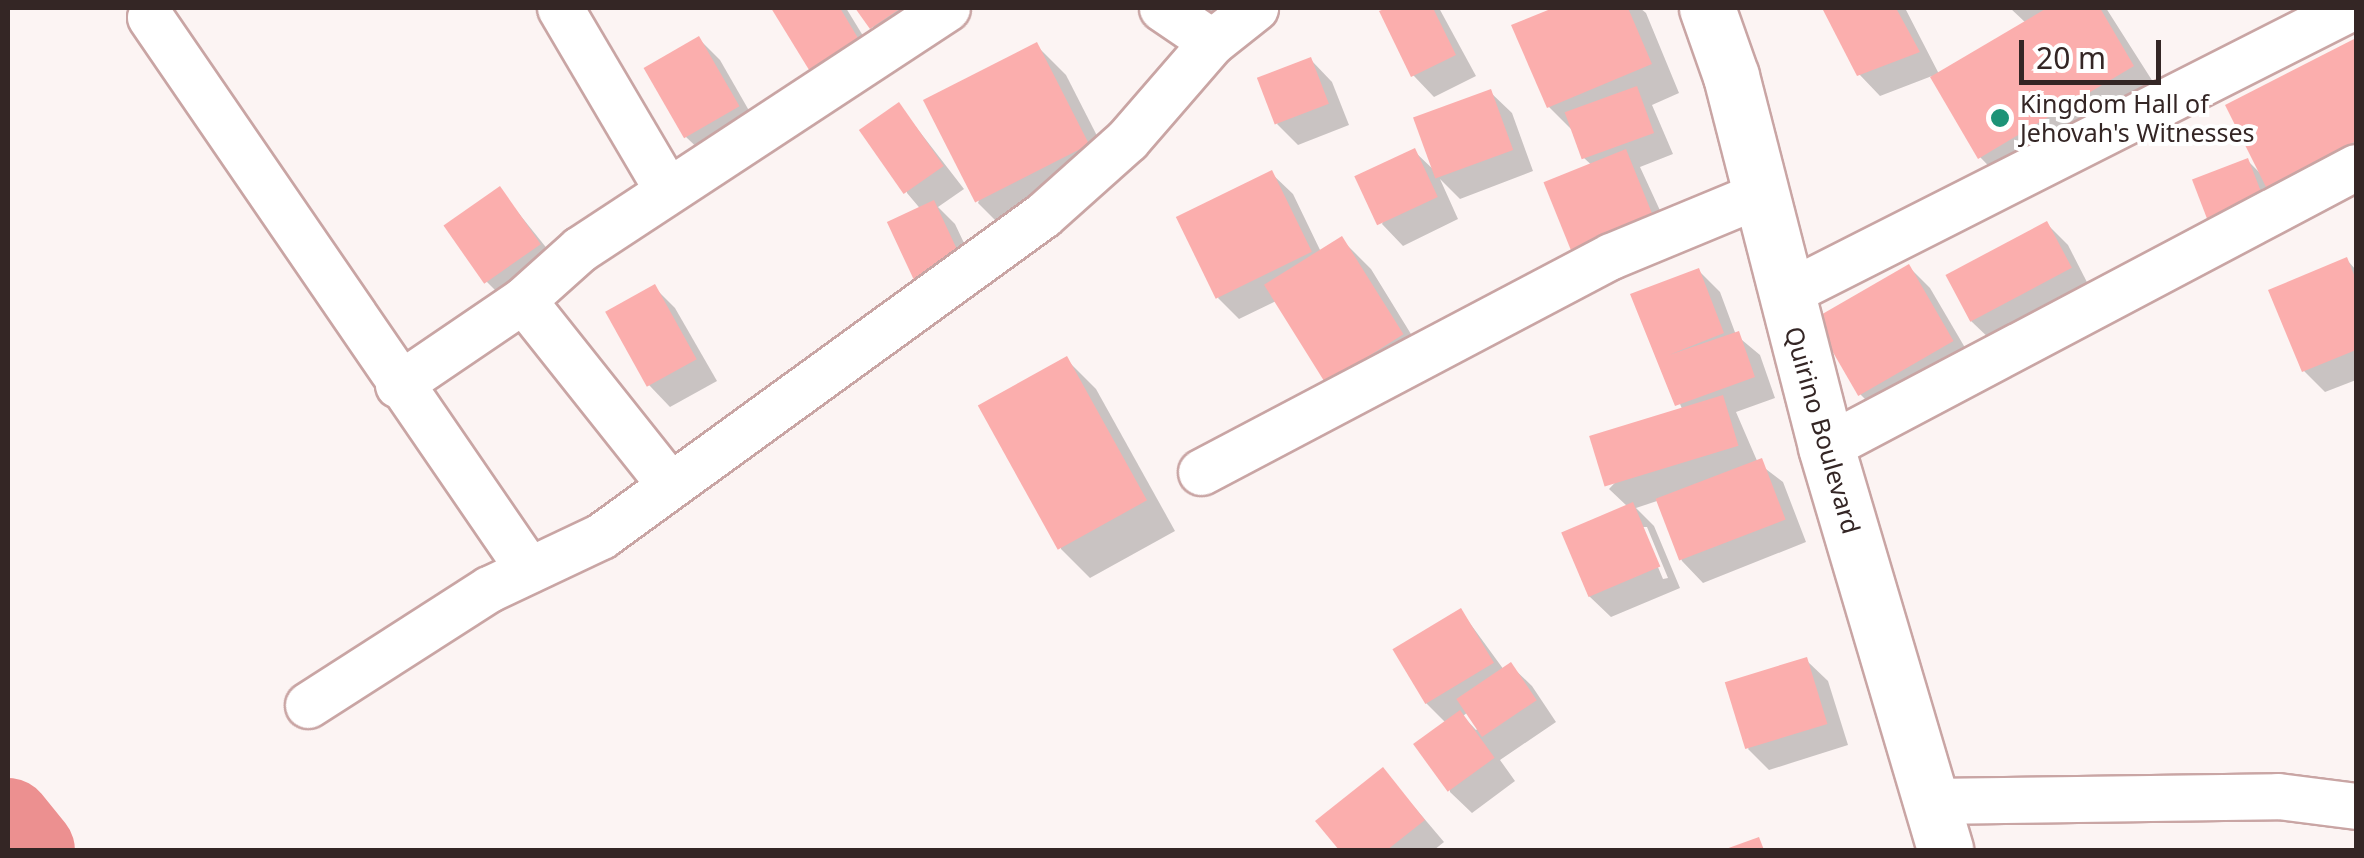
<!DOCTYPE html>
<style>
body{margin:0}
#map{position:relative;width:2364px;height:858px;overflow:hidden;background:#fcf4f3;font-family:"Noto Sans",sans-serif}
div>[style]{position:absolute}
.shadow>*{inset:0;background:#0003}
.river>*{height:85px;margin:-42.5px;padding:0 42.5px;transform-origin:42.5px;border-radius:42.5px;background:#ec9090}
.building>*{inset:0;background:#fbaead;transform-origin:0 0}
.roads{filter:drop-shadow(2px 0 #c9a5a4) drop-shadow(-2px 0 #c9a5a4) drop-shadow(0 2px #c9a5a4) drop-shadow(0 -2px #c9a5a4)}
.street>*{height:45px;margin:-22.5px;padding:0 22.5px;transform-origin:22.5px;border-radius:22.5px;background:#fff}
.secondary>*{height:55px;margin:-27.5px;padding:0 27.5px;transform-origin:27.5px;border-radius:27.5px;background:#fff}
.dots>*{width:28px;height:28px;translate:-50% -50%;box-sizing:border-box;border:5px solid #fff;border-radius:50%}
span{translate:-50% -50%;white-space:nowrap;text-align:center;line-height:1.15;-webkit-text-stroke:8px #fff;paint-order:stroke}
.poi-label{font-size:25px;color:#342625}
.left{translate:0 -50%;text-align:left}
.street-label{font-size:25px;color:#342625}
.frame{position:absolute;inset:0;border:10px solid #342625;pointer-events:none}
.scale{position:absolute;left:2019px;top:40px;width:142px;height:45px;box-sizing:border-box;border:5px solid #342625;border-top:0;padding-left:12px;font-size:30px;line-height:35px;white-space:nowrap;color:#342625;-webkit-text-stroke:8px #fff;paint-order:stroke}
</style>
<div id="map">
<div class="shadow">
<div style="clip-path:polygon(774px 8px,846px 8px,884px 70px,816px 77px)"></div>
<div style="clip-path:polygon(858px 8px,922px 8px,883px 38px)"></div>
<div style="clip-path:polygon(1192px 8px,1233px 8px,1205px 20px)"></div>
<div style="clip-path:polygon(1392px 8px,1439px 8px,1476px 76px,1434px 97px,1413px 75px,1382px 12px)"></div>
<div style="clip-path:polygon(1559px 8px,1640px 8px,1646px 13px,1679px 93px,1652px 105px,1673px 154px,1640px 167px,1675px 243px,1584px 158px,1575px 133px,1549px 107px,1515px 26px)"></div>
<div style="clip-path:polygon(1825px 8px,1905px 8px,1939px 74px,2026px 23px,2010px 8px,2106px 8px,2162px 96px,2009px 187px,1980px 157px,1932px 76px,1880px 96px,1859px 74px)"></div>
<div style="clip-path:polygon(699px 39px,720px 60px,759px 128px,708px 158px,686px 137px)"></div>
<div style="clip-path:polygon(2356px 41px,2356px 185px,2233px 247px,2248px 161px,2262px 175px,2228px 106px)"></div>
<div style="clip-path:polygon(1036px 45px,1066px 75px,1117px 175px,1007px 232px,978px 203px)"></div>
<div style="clip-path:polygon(1311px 60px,1332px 82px,1349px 125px,1298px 145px,1277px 124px)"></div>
<div style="clip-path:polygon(1490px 92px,1512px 113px,1533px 171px,1460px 199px,1440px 179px,1458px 219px,1403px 246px,1382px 224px,1414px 151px,1437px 173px)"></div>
<div style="clip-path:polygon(899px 105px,964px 189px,938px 207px,955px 224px,983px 283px,907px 193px)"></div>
<div style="clip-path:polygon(1271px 173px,1293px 194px,1321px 252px,1341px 239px,1371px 269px,1430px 365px,1356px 412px,1276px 301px,1239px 319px,1218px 298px)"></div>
<div style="clip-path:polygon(500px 190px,561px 266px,508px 303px,487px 282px)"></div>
<div style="clip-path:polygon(2047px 224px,2068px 245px,2091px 290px,1993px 342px,1971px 321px)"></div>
<div style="clip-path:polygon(2347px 260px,2356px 270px,2356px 380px,2325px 392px,2304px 371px)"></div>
<div style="clip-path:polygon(1909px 267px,1930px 288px,1974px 363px,1882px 416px,1861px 395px,1818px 320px)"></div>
<div style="clip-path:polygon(evenodd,1699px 271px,1720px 292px,1736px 335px,1760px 355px,1775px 398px,1736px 412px,1758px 463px,1783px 482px,1806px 542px,1703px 583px,1682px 561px,1657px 501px,1636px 508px,1654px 526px,1680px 588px,1611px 617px,1589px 596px,1628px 507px,1609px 489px,1683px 411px,1634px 296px,1699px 271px,1641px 527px,1647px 527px,1668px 578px,1663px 579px,1641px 527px)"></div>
<div style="clip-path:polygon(654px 287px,675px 308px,717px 381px,670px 407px,649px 385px)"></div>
<div style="clip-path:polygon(1066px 359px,1096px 389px,1175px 531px,1090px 578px,1061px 549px)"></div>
<div style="clip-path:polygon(evenodd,1461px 611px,1504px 670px,1510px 665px,1532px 686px,1556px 722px,1500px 760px,1515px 781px,1472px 813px,1450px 792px,1446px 723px,1426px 703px,1461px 611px,1468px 712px,1479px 728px,1476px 730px,1463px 716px,1468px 712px)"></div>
<div style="clip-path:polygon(1806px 660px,1828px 681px,1848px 745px,1769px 770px,1748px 749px)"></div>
<div style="clip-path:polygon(1383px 770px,1444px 842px,1434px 850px,1342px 850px,1318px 821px)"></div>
</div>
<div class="river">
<div style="left:8px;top:820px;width:38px;rotate:51deg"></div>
</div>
<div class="building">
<div style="clip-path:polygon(771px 8px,840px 8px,864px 48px,814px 78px)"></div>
<div style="clip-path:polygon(855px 8px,901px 8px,870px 29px)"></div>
<div style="clip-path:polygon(1387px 8px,1433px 8px,1456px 55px,1411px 77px,1379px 11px)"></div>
<div style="clip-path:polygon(1553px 8px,1628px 8px,1652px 64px,1547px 108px,1511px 25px)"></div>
<div style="clip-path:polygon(1822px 8px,1896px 8px,1920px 52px,1857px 76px)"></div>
<div style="clip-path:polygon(2047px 8px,2100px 8px,2134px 66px,1978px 159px,1930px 77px)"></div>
<div style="left:699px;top:36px;width:81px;height:64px;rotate:60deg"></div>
<div style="clip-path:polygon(2356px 38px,2356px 141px,2266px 187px,2225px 105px)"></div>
<div style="left:1037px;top:42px;width:115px;height:128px;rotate:63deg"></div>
<div style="left:1311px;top:57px;width:50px;height:58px;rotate:69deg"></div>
<div style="left:1637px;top:86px;width:50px;height:77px;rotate:70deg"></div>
<div style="left:1491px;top:89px;width:65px;height:83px;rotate:70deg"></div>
<div style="left:899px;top:102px;width:78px;height:49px;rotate:55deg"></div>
<div style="left:1415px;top:148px;width:54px;height:67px;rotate:65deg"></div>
<div style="left:1626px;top:149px;width:79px;height:89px;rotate:68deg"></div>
<div style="left:2248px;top:158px;width:51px;height:60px;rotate:69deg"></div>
<div style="left:1272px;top:170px;width:91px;height:107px;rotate:64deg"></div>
<div style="left:500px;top:186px;width:71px;height:69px;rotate:55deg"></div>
<div style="left:934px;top:200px;width:68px;height:52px;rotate:65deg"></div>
<div style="left:2047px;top:221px;width:53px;height:115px;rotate:62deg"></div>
<div style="left:1342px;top:236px;width:116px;height:92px;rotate:58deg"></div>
<div style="clip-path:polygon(2347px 257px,2356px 280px,2356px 350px,2302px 372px,2268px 290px)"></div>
<div style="left:1909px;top:264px;width:89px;height:110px;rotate:60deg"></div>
<div style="clip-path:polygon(1699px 268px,1724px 333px,1669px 355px,1739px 331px,1755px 377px,1675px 406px,1630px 294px)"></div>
<div style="left:655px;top:284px;width:86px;height:57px;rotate:61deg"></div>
<div style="left:1067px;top:356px;width:165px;height:102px;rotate:61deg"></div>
<div style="left:1723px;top:395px;width:53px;height:140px;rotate:73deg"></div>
<div style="left:1762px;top:458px;width:66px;height:114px;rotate:69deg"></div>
<div style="left:1633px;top:502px;width:70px;height:78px;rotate:67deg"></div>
<div style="left:1461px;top:608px;width:64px;height:80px;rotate:59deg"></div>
<div style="left:1807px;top:657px;width:70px;height:86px;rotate:73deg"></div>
<div style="left:1511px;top:662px;width:46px;height:66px;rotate:56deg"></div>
<div style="left:1460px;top:710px;width:59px;height:58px;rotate:54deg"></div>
<div style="clip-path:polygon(1383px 767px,1425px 820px,1387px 850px,1339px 850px,1315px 821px)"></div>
<div style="clip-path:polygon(1759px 837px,1764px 850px,1723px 850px)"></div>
</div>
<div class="roads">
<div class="street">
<div style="left:560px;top:8px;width:211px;rotate:59.5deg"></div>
<div style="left:1162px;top:8px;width:60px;rotate:34.2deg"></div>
<div style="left:150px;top:17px;width:670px;rotate:55.58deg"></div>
<div style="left:1785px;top:294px;width:633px;rotate:-26.85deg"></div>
<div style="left:398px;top:385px;width:151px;rotate:-34.2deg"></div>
<div style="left:1826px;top:447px;width:599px;rotate:-27.85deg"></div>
<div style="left:1201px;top:472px;width:463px;rotate:-27.8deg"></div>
<div style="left:1611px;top:256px;width:162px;rotate:-22.5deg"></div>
<div style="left:670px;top:485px;width:236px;rotate:-128.5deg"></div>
<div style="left:523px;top:300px;width:76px;rotate:-41.8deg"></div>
<div style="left:580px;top:249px;width:439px;rotate:-33.3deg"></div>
<div style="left:308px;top:705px;width:215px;rotate:-32.7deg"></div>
<div style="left:489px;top:589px;width:124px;rotate:-25.3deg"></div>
<div style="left:601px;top:536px;width:546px;rotate:-35.99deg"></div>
<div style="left:1043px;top:215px;width:113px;rotate:-41.8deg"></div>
<div style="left:1127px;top:140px;width:130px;rotate:-49.1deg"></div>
<div style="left:1212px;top:42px;width:55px;rotate:-38.3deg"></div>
<div style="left:1931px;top:801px;width:347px;rotate:-0.8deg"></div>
<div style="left:2278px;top:796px;width:79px;rotate:7.3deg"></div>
</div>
<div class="secondary">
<div style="left:1707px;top:8px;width:72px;rotate:70.6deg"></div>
<div style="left:1731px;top:76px;width:383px;rotate:75.6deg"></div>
<div style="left:1826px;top:447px;width:420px;rotate:73.5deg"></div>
</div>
</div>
<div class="dots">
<div style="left:2000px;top:118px;background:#1d9377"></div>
</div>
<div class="poi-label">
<span class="left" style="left:2020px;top:118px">Kingdom Hall of<br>Jehovah's Witnesses</span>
</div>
<div class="street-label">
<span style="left:1823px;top:430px;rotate:74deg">Quirino Boulevard</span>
</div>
<div class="frame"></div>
<div class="scale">20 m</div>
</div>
